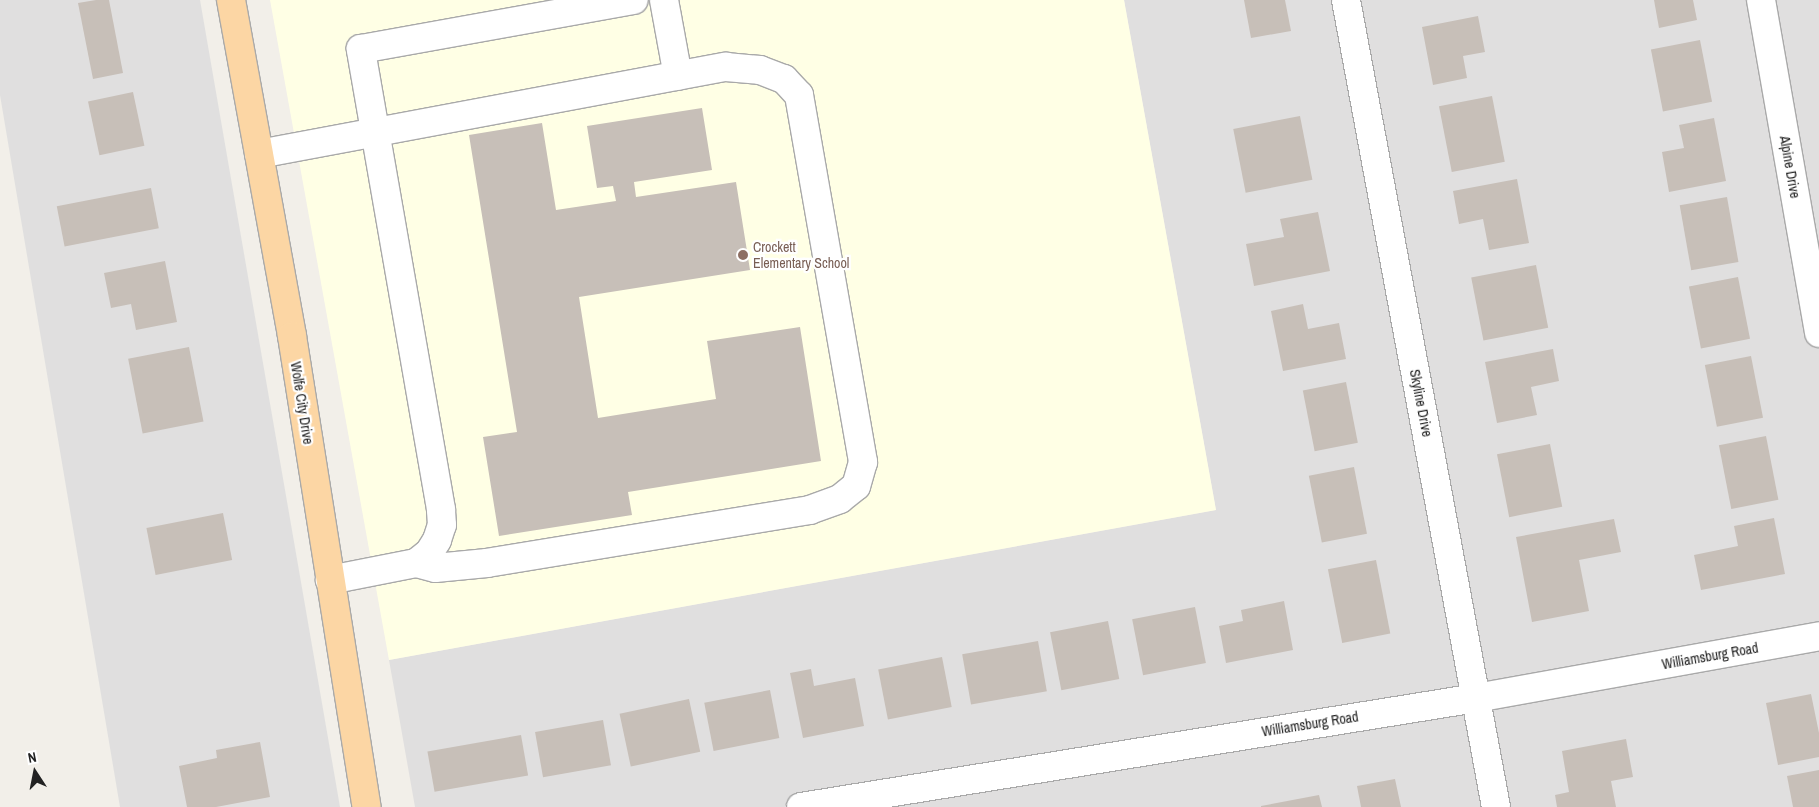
<!DOCTYPE html>
<style>
body{margin:0}
#map{position:relative;width:1819px;height:807px;overflow:hidden;background:#f2efe9;font-family:"Archivo Narrow",sans-serif}
div>[style]{position:absolute}
.residential>*{inset:0;background:#e0dfdf}
.education>*{inset:0;background:#ffffe5}
.building>*{inset:0;background:#c7bfb8;transform-origin:0 0}
.roads{filter:drop-shadow(1px 0 #a9a9a9) drop-shadow(-1px 0 #a9a9a9) drop-shadow(0 1px #a9a9a9) drop-shadow(0 -1px #a9a9a9)}
.minor>*{height:28px;margin:-14px;padding:0 14px;transform-origin:14px;border-radius:14px;background:#fff}
.major>*{height:28px;margin:-14px;padding:0 14px;transform-origin:14px;border-radius:14px;background:#fcd6a4}
.dots>*{width:14px;height:14px;translate:-50% -50%;box-sizing:border-box;border:2px solid #fff;border-radius:50%}
span{translate:-50% -50%;white-space:nowrap;text-align:center;line-height:1.15;-webkit-text-stroke:4.5px #fff;paint-order:stroke}
.street-label{font-size:14px;color:#222}
.education-label{font-size:14px;color:#785e54}
.left{translate:0 -50%;text-align:left}
.north{position:absolute;left:10px;top:747px;width:50px;height:50px;-webkit-text-stroke:4px #fff;paint-order:stroke;rotate:349deg;font-size:14px;font-weight:700;line-height:20px;text-align:center;color:#222}
.north::after{content:'';display:block;margin:auto;width:18px;height:22px;background:#222;clip-path:polygon(50% 0,100% 100%,50% 72%,0 100%)}
</style>
<div id="map">
<div class="residential">
<div style="clip-path:polygon(0 0,200px 0,340px 807px,120px 807px,0 95px)"></div>
<div style="clip-path:polygon(1124px 0,1819px 0,1819px 807px,415px 807px,389px 660px,1216px 510px)"></div>
</div>
<div class="education">
<div style="clip-path:polygon(270px 0,1124px 0,1216px 510px,389px 660px)"></div>
</div>
<div class="building">
<div style="clip-path:polygon(96px 0,109px 0,123px 73px,93px 79px,78px 3px)"></div>
<div style="clip-path:polygon(1244px 0,1285px 0,1291px 31px,1251px 38px)"></div>
<div style="clip-path:polygon(1654px 0,1693px 0,1697px 20px,1659px 28px)"></div>
<div style="clip-path:polygon(1478px 16px,1485px 52px,1463px 56px,1467px 78px,1433px 85px,1422px 27px)"></div>
<div style="left:1700px;top:40px;width:63px;height:50px;rotate:79deg"></div>
<div style="left:133px;top:92px;width:55px;height:46px;rotate:78deg"></div>
<div style="left:1492px;top:96px;width:67px;height:54px;rotate:79deg"></div>
<div style="clip-path:polygon(702px 108px,712px 170px,634px 182px,636px 197px,736px 182px,750px 270px,579px 297px,598px 418px,716px 399px,707px 341px,800px 327px,821px 461px,628px 492px,632px 515px,499px 536px,483px 437px,517px 432px,469px 135px,542px 123px,556px 210px,616px 201px,613px 186px,597px 188px,587px 126px)"></div>
<div style="left:1300px;top:116px;width:65px;height:68px;rotate:79deg"></div>
<div style="clip-path:polygon(1714px 118px,1726px 181px,1669px 192px,1662px 152px,1684px 148px,1679px 125px)"></div>
<div style="clip-path:polygon(1517px 179px,1529px 243px,1489px 250px,1483px 219px,1459px 224px,1453px 191px)"></div>
<div style="left:151px;top:188px;width:41px;height:96px;rotate:79deg"></div>
<div style="left:1727px;top:197px;width:66px;height:48px;rotate:80deg"></div>
<div style="clip-path:polygon(1318px 212px,1330px 271px,1254px 286px,1246px 244px,1284px 237px,1280px 219px)"></div>
<div style="clip-path:polygon(165px 261px,177px 322px,136px 330px,131px 304px,111px 308px,104px 273px)"></div>
<div style="left:1536px;top:265px;width:64px;height:66px;rotate:79deg"></div>
<div style="left:1738px;top:277px;width:63px;height:50px;rotate:79deg"></div>
<div style="clip-path:polygon(1303px 304px,1308px 329px,1339px 323px,1346px 359px,1283px 371px,1271px 311px)"></div>
<div style="left:189px;top:347px;width:76px;height:62px;rotate:79deg"></div>
<div style="clip-path:polygon(1553px 349px,1559px 381px,1531px 387px,1537px 415px,1497px 423px,1485px 362px)"></div>
<div style="left:1751px;top:356px;width:63px;height:47px;rotate:79deg"></div>
<div style="left:1346px;top:382px;width:62px;height:44px;rotate:79deg"></div>
<div style="left:1766px;top:436px;width:65px;height:48px;rotate:79deg"></div>
<div style="left:1550px;top:444px;width:64px;height:54px;rotate:79deg"></div>
<div style="left:1354px;top:467px;width:68px;height:46px;rotate:79deg"></div>
<div style="left:223px;top:513px;width:48px;height:78px;rotate:79deg"></div>
<div style="clip-path:polygon(1774px 518px,1785px 574px,1701px 590px,1694px 555px,1738px 546px,1734px 526px)"></div>
<div style="clip-path:polygon(1614px 519px,1621px 552px,1579px 560px,1589px 611px,1532px 622px,1516px 537px)"></div>
<div style="left:1376px;top:560px;width:75px;height:49px;rotate:79deg"></div>
<div style="clip-path:polygon(1284px 601px,1293px 650px,1226px 663px,1219px 626px,1243px 621px,1241px 610px)"></div>
<div style="left:1195px;top:607px;width:57px;height:64px;rotate:79deg"></div>
<div style="left:1108px;top:621px;width:59px;height:59px;rotate:79deg"></div>
<div style="left:1038px;top:641px;width:51px;height:77px;rotate:80deg"></div>
<div style="left:942px;top:657px;width:51px;height:65px;rotate:79deg"></div>
<div style="clip-path:polygon(811px 669px,814px 686px,855px 678px,864px 726px,803px 738px,790px 673px)"></div>
<div style="left:770px;top:690px;width:49px;height:67px;rotate:79deg"></div>
<div style="clip-path:polygon(1811px 694px,1819px 733px,1819px 757px,1778px 765px,1766px 703px)"></div>
<div style="left:689px;top:699px;width:54px;height:71px;rotate:78deg"></div>
<div style="left:603px;top:720px;width:46px;height:69px;rotate:80deg"></div>
<div style="left:521px;top:735px;width:41px;height:95px;rotate:80deg"></div>
<div style="clip-path:polygon(1626px 739px,1633px 777px,1611px 781px,1616px 807px,1557px 807px,1555px 795px,1569px 792px,1562px 751px)"></div>
<div style="clip-path:polygon(260px 742px,270px 797px,216px 807px,187px 807px,179px 766px,217px 758px,216px 750px)"></div>
<div style="clip-path:polygon(1819px 770px,1819px 807px,1793px 807px,1787px 776px)"></div>
<div style="clip-path:polygon(1395px 779px,1401px 807px,1361px 807px,1357px 786px)"></div>
<div style="clip-path:polygon(1319px 795px,1322px 807px,1261px 807px,1261px 806px)"></div>
</div>
<div class="roads">
<div class="minor">
<div style="left:664px;top:0;width:77px;rotate:79.6deg"></div>
<div style="left:1346px;top:0;width:821px;rotate:79.47deg"></div>
<div style="left:1761px;top:0;width:338px;rotate:80.1deg"></div>
<div style="left:259px;top:154px;width:475px;rotate:-10.6deg"></div>
<div style="left:726px;top:67px;width:34px;rotate:5deg"></div>
<div style="left:760px;top:70px;width:26px;rotate:21deg"></div>
<div style="left:784px;top:79px;width:22px;rotate:47deg"></div>
<div style="left:799px;top:95px;width:373px;rotate:80.1deg"></div>
<div style="left:863px;top:462px;width:25px;rotate:106deg"></div>
<div style="left:856px;top:486px;width:21px;rotate:141deg"></div>
<div style="left:840px;top:499px;width:32px;rotate:160deg"></div>
<div style="left:810px;top:510px;width:327px;rotate:170.7deg"></div>
<div style="left:487px;top:563px;width:52px;rotate:174.5deg"></div>
<div style="left:435px;top:568px;width:20px;rotate:-165deg"></div>
<div style="left:416px;top:563px;width:88px;rotate:168.8deg"></div>
<div style="left:416px;top:563px;width:16px;rotate:-38deg"></div>
<div style="left:429px;top:553px;width:15px;rotate:-58deg"></div>
<div style="left:437px;top:540px;width:16px;rotate:-72deg"></div>
<div style="left:442px;top:525px;width:16px;rotate:-94deg"></div>
<div style="left:441px;top:509px;width:467px;rotate:-99.9deg"></div>
<div style="left:361px;top:49px;width:277px;rotate:-10.2deg"></div>
<div style="left:801px;top:807px;width:684px;rotate:-9.17deg"></div>
<div style="left:1476px;top:698px;width:349px;rotate:-10.2deg"></div>
</div>
<div class="major">
<div style="left:231px;top:0;width:341px;rotate:79.7deg"></div>
<div style="left:292px;top:336px;width:477px;rotate:81deg"></div>
</div>
</div>
<div class="dots">
<div style="left:743px;top:255px;background:#8d6e63"></div>
</div>
<div class="street-label">
<span style="left:1790px;top:167px;rotate:80deg">Alpine Drive</span>
<span style="left:302px;top:403px;rotate:81deg">Wolfe City Drive</span>
<span style="left:1421px;top:403px;rotate:79deg">Skyline Drive</span>
<span style="left:1710px;top:656px;rotate:-10deg">Williamsburg Road</span>
<span style="left:1310px;top:724px;rotate:-9deg">Williamsburg Road</span>
</div>
<div class="education-label">
<span class="left" style="left:753px;top:255px">Crockett<br>Elementary School</span>
</div>
<div class="north">N</div>
</div>
